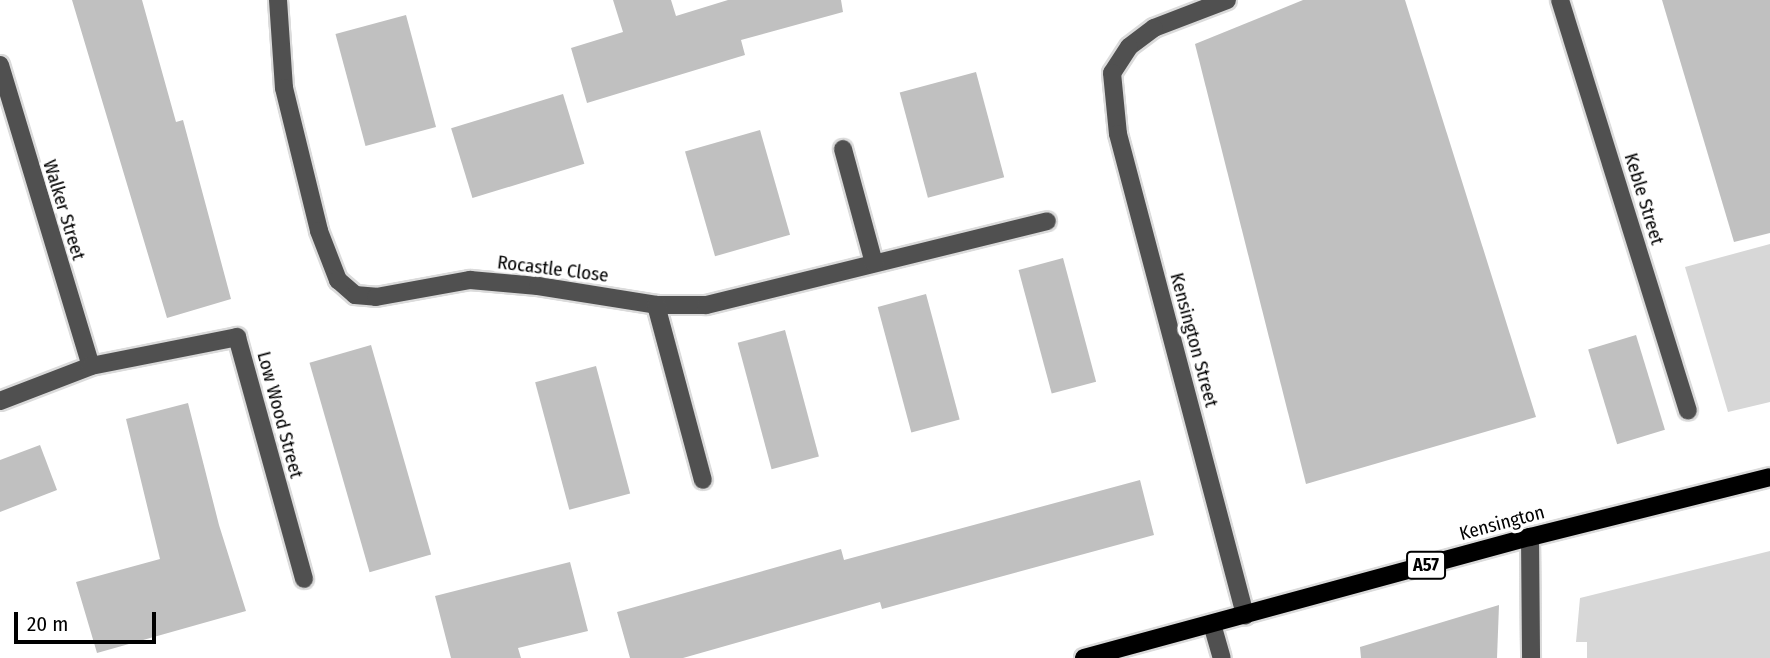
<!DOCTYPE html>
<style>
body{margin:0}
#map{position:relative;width:1770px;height:658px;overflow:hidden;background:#fff;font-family:"Fira Sans Condensed",sans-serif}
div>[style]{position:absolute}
.green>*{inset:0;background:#d7d7d7}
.building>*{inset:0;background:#c0c0c0;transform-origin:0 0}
.roads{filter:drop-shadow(2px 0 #dbdbdb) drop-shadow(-2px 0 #dbdbdb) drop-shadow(0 2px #dbdbdb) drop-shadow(0 -2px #dbdbdb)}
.minor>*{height:18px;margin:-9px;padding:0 9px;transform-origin:9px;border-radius:9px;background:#505050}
.major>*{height:18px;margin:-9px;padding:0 9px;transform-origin:9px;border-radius:9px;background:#000}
span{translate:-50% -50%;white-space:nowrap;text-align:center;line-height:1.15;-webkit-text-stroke:7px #fff;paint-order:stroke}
.shield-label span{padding:2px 5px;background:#fff;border:2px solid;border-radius:5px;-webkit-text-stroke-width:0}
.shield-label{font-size:18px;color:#000;font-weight:700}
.street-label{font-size:19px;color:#000}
.scale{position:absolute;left:14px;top:612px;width:142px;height:32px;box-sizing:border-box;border:4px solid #000;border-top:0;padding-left:9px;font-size:21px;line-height:24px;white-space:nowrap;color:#000;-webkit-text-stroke:5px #fff;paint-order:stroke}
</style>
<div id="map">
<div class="green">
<div style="clip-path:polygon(1770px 244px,1770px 402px,1728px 412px,1685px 267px)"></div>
<div style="clip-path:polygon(1770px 551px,1770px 658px,1587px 658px,1587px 642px,1576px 642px,1580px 598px)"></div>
</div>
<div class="building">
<div style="clip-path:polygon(72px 0,142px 0,176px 122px,183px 120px,231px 299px,167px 318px)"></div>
<div style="clip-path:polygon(613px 0,671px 0,676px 16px,728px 0,841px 0,843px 12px,741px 40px,745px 55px,587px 103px,571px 48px,623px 32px)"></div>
<div style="clip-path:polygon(1303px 0,1405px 0,1536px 417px,1306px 484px,1195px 44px)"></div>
<div style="clip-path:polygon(1662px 0,1770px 0,1770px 233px,1734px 242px)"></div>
<div style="left:406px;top:15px;width:116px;height:73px;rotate:75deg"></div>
<div style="left:976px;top:72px;width:109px;height:79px;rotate:75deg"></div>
<div style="left:563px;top:94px;width:73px;height:117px;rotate:73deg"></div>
<div style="left:760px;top:130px;width:109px;height:78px;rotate:74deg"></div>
<div style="left:1063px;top:258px;width:128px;height:46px;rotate:75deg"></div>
<div style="left:926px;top:294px;width:130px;height:50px;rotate:75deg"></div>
<div style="left:785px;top:330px;width:131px;height:49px;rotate:75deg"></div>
<div style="left:1636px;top:335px;width:99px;height:50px;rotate:73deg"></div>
<div style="left:371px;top:345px;width:218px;height:64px;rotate:74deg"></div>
<div style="left:596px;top:366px;width:132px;height:63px;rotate:75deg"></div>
<div style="clip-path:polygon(188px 403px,219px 525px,246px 611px,97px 653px,76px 582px,160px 559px,126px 419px)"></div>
<div style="clip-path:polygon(40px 445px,57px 490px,0 512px,0 460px)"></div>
<div style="clip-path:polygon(1140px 480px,1154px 535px,882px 609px,880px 602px,683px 658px,630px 658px,617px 612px,841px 549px,844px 560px)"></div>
<div style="clip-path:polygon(570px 562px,588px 631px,518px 648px,521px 658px,451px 658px,435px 596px)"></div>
<div style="clip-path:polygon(1499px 605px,1497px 658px,1361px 658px,1360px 647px)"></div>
</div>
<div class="roads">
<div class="minor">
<div style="left:278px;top:0;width:88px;rotate:86.1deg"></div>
<div style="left:284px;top:88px;width:147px;rotate:76.2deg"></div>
<div style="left:319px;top:231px;width:53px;rotate:68.8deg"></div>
<div style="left:338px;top:280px;width:23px;rotate:41deg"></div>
<div style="left:355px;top:295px;width:21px;rotate:5deg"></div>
<div style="left:376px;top:297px;width:96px;rotate:-10.3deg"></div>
<div style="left:470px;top:280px;width:68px;rotate:5deg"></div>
<div style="left:538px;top:286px;width:120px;rotate:9.1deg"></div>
<div style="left:656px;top:305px;width:50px"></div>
<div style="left:706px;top:305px;width:351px;rotate:-13.8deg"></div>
<div style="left:1227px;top:0;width:78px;rotate:159deg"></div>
<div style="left:1154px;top:28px;width:31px;rotate:143deg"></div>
<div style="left:1129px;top:47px;width:31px;rotate:123deg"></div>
<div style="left:1112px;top:73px;width:61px;rotate:84.4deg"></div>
<div style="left:1118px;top:134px;width:498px;rotate:75.2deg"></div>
<div style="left:1560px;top:0;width:430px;rotate:72.7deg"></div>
<div style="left:0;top:65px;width:314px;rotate:73.2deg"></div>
<div style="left:843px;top:149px;width:118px;rotate:74.8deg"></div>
<div style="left:656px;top:305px;width:181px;rotate:75deg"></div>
<div style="left:0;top:401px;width:97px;rotate:-21deg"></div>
<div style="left:91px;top:366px;width:149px;rotate:-11.2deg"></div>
<div style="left:237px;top:337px;width:251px;rotate:74.5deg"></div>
<div style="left:1530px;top:537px;width:121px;rotate:89.5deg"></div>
<div style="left:1212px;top:624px;width:35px;rotate:74deg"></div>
</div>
<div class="major">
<div style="left:1084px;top:658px;width:462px;rotate:-15.2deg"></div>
<div style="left:1530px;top:537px;width:247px;rotate:-14deg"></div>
</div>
</div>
<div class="shield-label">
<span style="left:1426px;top:565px">A57</span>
</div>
<div class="street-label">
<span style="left:1644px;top:199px;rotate:73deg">Keble Street</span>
<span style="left:64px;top:210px;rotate:73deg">Walker Street</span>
<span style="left:553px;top:269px;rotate:7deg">Rocastle Close</span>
<span style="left:1194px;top:340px;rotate:75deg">Kensington Street</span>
<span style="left:280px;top:415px;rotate:75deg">Low Wood Street</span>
<span style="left:1502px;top:523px;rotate:-15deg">Kensington</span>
</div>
<div class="scale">20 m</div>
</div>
